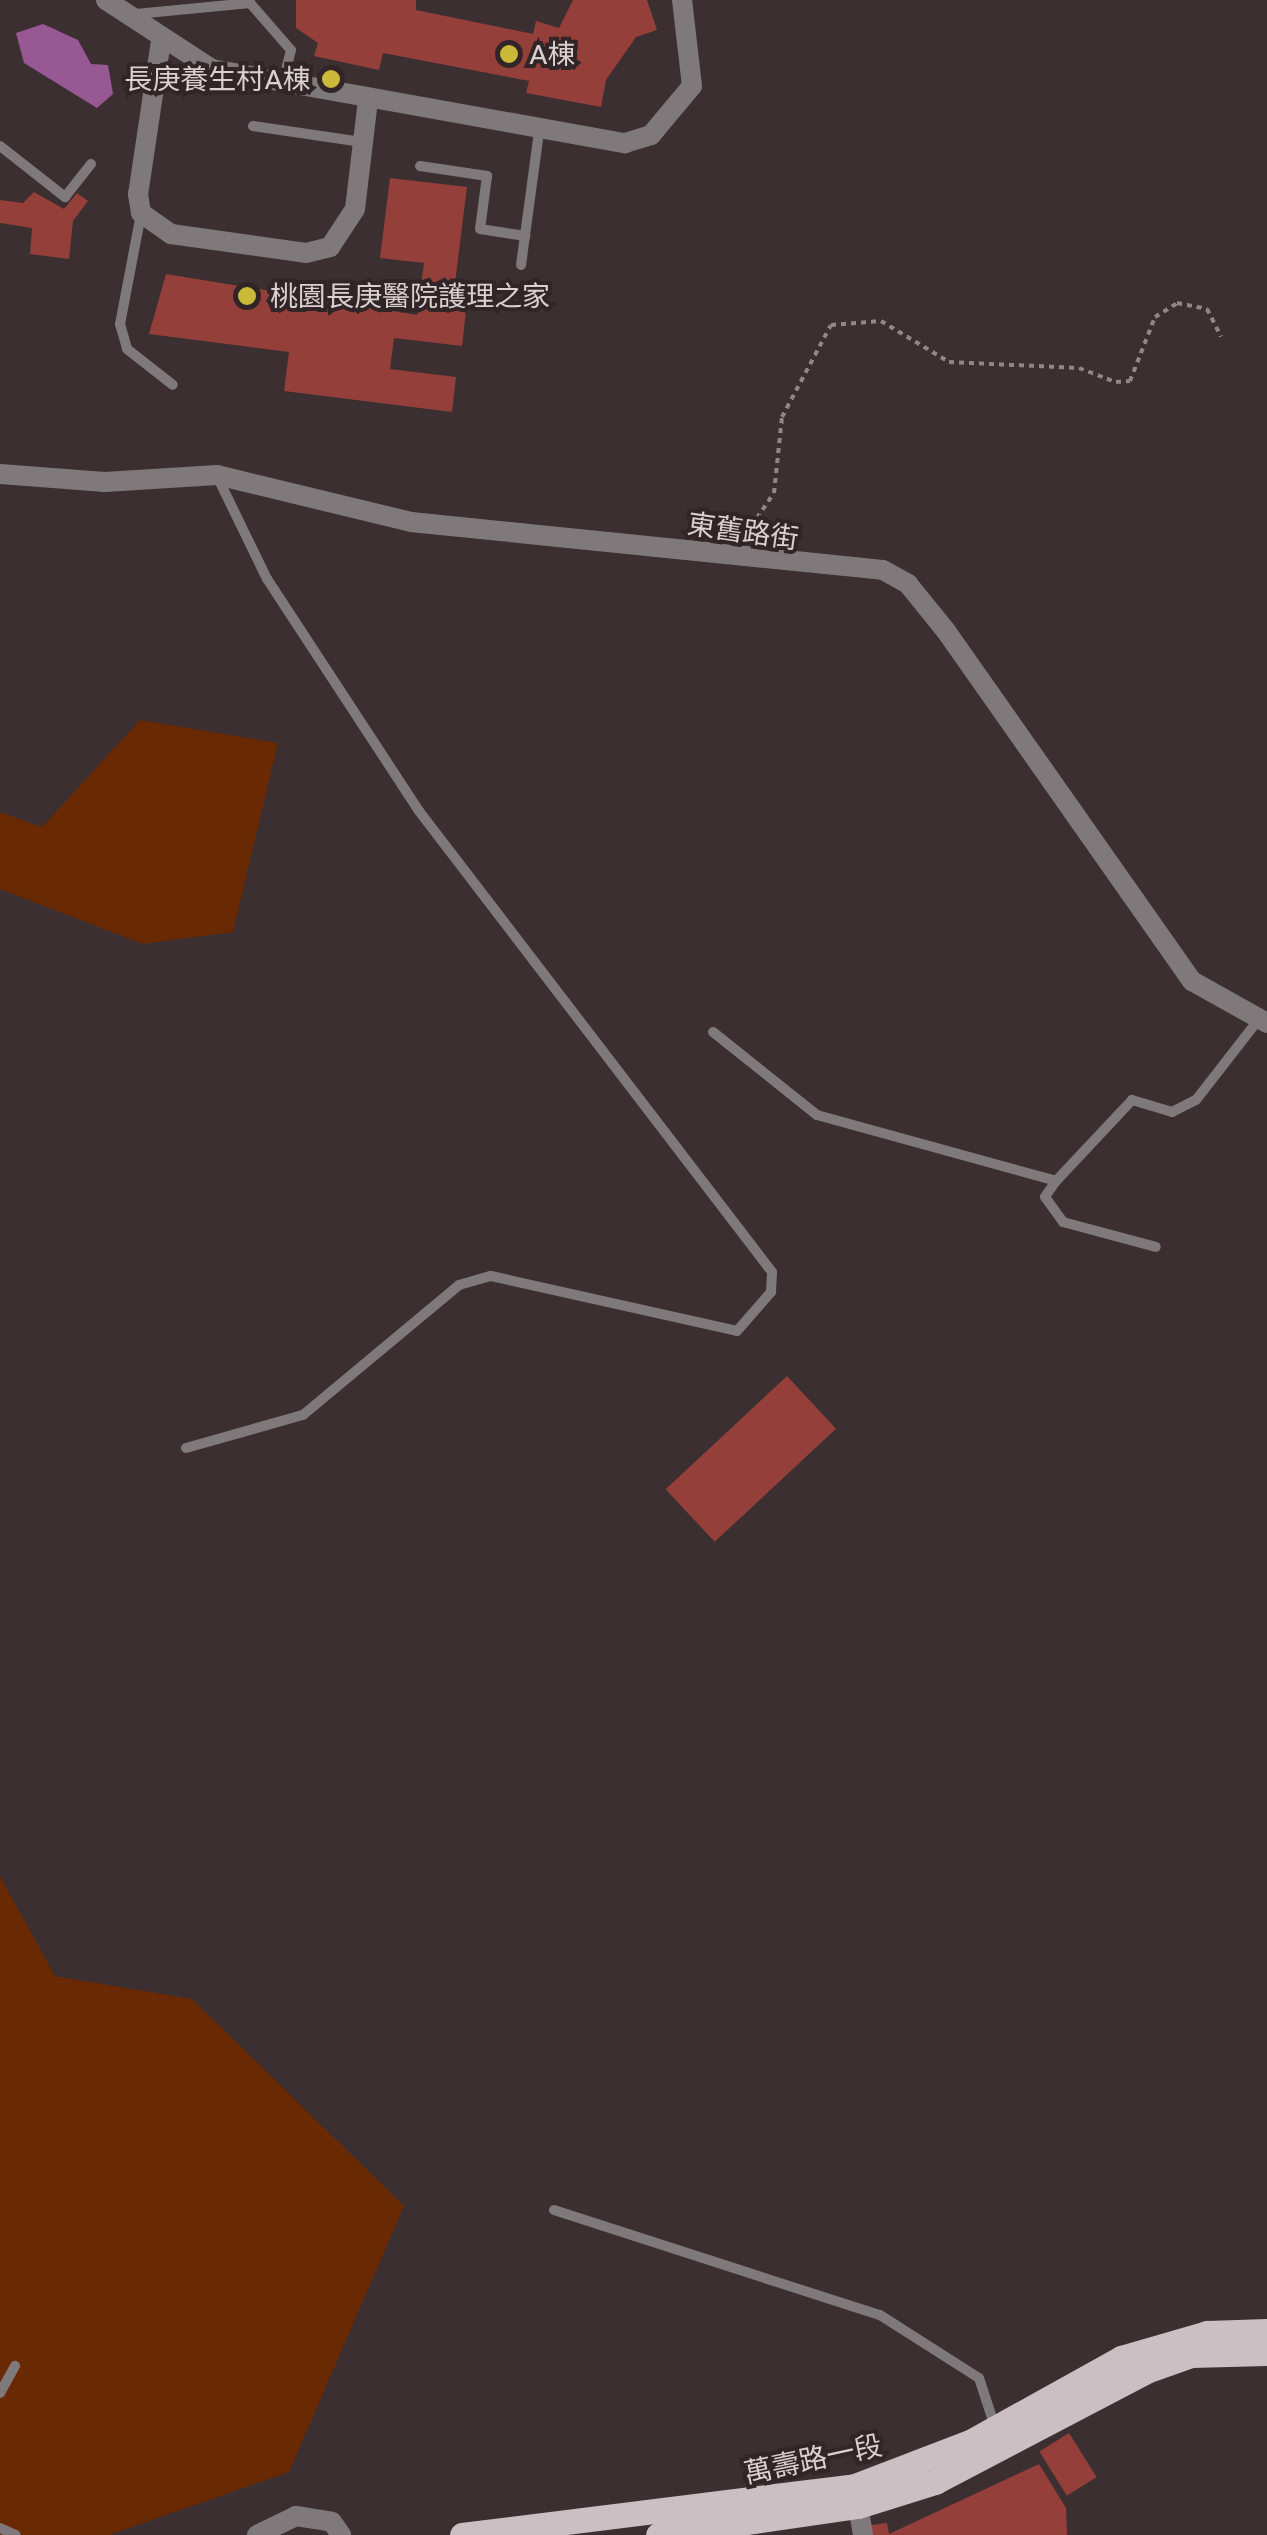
<!DOCTYPE html>
<meta charset="utf-8">
<style>
body{margin:0}
#map{position:relative;width:1267px;height:2535px;overflow:hidden;background:#3b2f31;font-family:"Golos Text","Noto Sans TC",sans-serif}
div>[style]{position:absolute}
.green>*{inset:0;background:#692903}
.water>*{inset:0;background:#985893}
.building>*{inset:0;background:#943f39;transform-origin:0 0}
.path>*{height:4px;margin-top:-2px;transform-origin:0;background:repeating-linear-gradient(90deg,#908788 0 5px,transparent 0 10px)}
.service>*{height:10px;margin:-5px;padding:0 5px;transform-origin:5px;border-radius:5px;background:#7f797b}
.minor>*{height:20px;margin:-10px;padding:0 10px;transform-origin:10px;border-radius:10px;background:#7f797b}
.primary>*{height:25px;margin:-12.5px;padding:0 12.5px;transform-origin:12.5px;border-radius:12.5px;background:#cbbfc4}
.dots>*{width:28px;height:28px;translate:-50% -50%;box-sizing:border-box;border:5px solid #312527;border-radius:50%}
span{translate:-50% -50%;white-space:nowrap;text-align:center;line-height:1.15;-webkit-text-stroke:8px #312527;paint-order:stroke}
.poi-label{font-size:28px;color:#d8d0d1}
.left{translate:0 -50%;text-align:left}
.right{translate:-100% -50%;text-align:right}
.street-label{font-size:28px;color:#d8d0d1}
</style>
<div id="map">
<div class="green">
<div style="clip-path:polygon(140px 720px,278px 743px,233px 932px,143px 944px,0 889px,0 812px,42px 827px)"></div>
<div style="clip-path:polygon(0 1876px,55px 1976px,192px 1999px,404px 2206px,289px 2472px,109px 2535px,0 2535px)"></div>
</div>
<div class="water">
<div style="clip-path:polygon(43px 24px,78px 40px,91px 64px,108px 65px,113px 94px,97px 108px,24px 63px,16px 33px)"></div>
</div>
<div class="building">
<div style="clip-path:polygon(296px 0,416px 0,416px 10px,533px 34px,536px 21px,559px 28px,573px 0,647px 0,657px 30px,636px 37px,606px 80px,601px 107px,526px 93px,529px 81px,383px 53px,379px 70px,314px 56px,318px 43px,296px 28px)"></div>
<div style="clip-path:polygon(390px 178px,467px 187px,455px 283px,469px 285px,462px 346px,394px 338px,390px 369px,456px 377px,452px 412px,284px 391px,289px 352px,149px 334px,166px 274px,417px 315px,424px 263px,380px 258px)"></div>
<div style="clip-path:polygon(34px 192px,64px 209px,77px 193px,88px 201px,73px 221px,69px 259px,30px 254px,32px 228px,0 223px,0 200px,23px 203px)"></div>
<div style="left:787px;top:1376px;width:72px;height:166px;rotate:47deg"></div>
<div style="left:1069px;top:2433px;width:52px;height:35px;rotate:58deg"></div>
<div style="clip-path:polygon(1039px 2464px,1066px 2508px,1067px 2535px,865px 2535px,864px 2526px,887px 2523px,889px 2534px)"></div>
</div>
<div class="path">
<div style="left:768px;top:538px;width:23px;rotate:-119deg"></div>
<div style="left:757px;top:518px;width:30px;rotate:-56deg"></div>
<div style="left:774px;top:493px;width:76px;rotate:-84deg"></div>
<div style="left:782px;top:417px;width:104px;rotate:-62deg"></div>
<div style="left:831px;top:325px;width:50px;rotate:-4.6deg"></div>
<div style="left:881px;top:321px;width:79px;rotate:31.1deg"></div>
<div style="left:949px;top:362px;width:130px;rotate:2.6deg"></div>
<div style="left:1079px;top:368px;width:40px;rotate:21deg"></div>
<div style="left:1116px;top:382px;width:14px;rotate:-4deg"></div>
<div style="left:1130px;top:381px;width:69px;rotate:-68.7deg"></div>
<div style="left:1155px;top:317px;width:26px;rotate:-32deg"></div>
<div style="left:1177px;top:303px;width:31px;rotate:11deg"></div>
<div style="left:1207px;top:309px;width:31px;rotate:63deg"></div>
</div>
<div class="service">
<div style="left:136px;top:14px;width:115px;rotate:-5.5deg"></div>
<div style="left:250px;top:3px;width:62px;rotate:48.9deg"></div>
<div style="left:291px;top:50px;width:33px;rotate:104deg"></div>
<div style="left:253px;top:126px;width:110px;rotate:8.4deg"></div>
<div style="left:0;top:146px;width:83px;rotate:38.1deg"></div>
<div style="left:65px;top:197px;width:42px;rotate:-51.8deg"></div>
<div style="left:420px;top:166px;width:68px;rotate:8.5deg"></div>
<div style="left:487px;top:176px;width:53px;rotate:97.5deg"></div>
<div style="left:480px;top:229px;width:46px;rotate:8.8deg"></div>
<div style="left:141px;top:214px;width:112px;rotate:100.8deg"></div>
<div style="left:120px;top:324px;width:26px;rotate:74deg"></div>
<div style="left:127px;top:349px;width:58px;rotate:38deg"></div>
<div style="left:521px;top:265px;width:134px;rotate:-82.3deg"></div>
<div style="left:713px;top:1032px;width:133px;rotate:38.6deg"></div>
<div style="left:817px;top:1115px;width:248px;rotate:15.4deg"></div>
<div style="left:1056px;top:1181px;width:111px;rotate:-46.8deg"></div>
<div style="left:1132px;top:1100px;width:42px;rotate:16.7deg"></div>
<div style="left:1172px;top:1112px;width:27px;rotate:-27deg"></div>
<div style="left:1196px;top:1100px;width:103px;rotate:-52.1deg"></div>
<div style="left:1056px;top:1181px;width:19px;rotate:125deg"></div>
<div style="left:1045px;top:1197px;width:31px;rotate:54deg"></div>
<div style="left:1063px;top:1222px;width:96px;rotate:15deg"></div>
<div style="left:186px;top:1448px;width:122px;rotate:-15.8deg"></div>
<div style="left:303px;top:1415px;width:203px;rotate:-39.8deg"></div>
<div style="left:459px;top:1285px;width:33px;rotate:-16deg"></div>
<div style="left:491px;top:1276px;width:252px;rotate:12.6deg"></div>
<div style="left:737px;top:1331px;width:52px;rotate:-48.9deg"></div>
<div style="left:771px;top:1292px;width:20px;rotate:-87deg"></div>
<div style="left:772px;top:1272px;width:581px;rotate:-127.44deg"></div>
<div style="left:419px;top:811px;width:277px;rotate:-123.2deg"></div>
<div style="left:267px;top:579px;width:114px;rotate:-115.9deg"></div>
<div style="left:554px;top:2210px;width:342px;rotate:17.9deg"></div>
<div style="left:880px;top:2315px;width:117px;rotate:32.5deg"></div>
<div style="left:979px;top:2378px;width:52px;rotate:71.9deg"></div>
<div style="left:0;top:2393px;width:31px;rotate:-61deg"></div>
<div style="left:0;top:2528px;width:17px;rotate:24deg"></div>
</div>
<div class="minor">
<div style="left:106px;top:0;width:126px;rotate:33.1deg"></div>
<div style="left:212px;top:69px;width:420px;rotate:10.2deg"></div>
<div style="left:625px;top:143px;width:27px;rotate:-17deg"></div>
<div style="left:651px;top:135px;width:64px;rotate:-50.1deg"></div>
<div style="left:692px;top:86px;width:87px;rotate:-96.6deg"></div>
<div style="left:161px;top:41px;width:155px;rotate:98.5deg"></div>
<div style="left:138px;top:194px;width:19px;rotate:81deg"></div>
<div style="left:141px;top:213px;width:37px;rotate:35deg"></div>
<div style="left:171px;top:234px;width:136px;rotate:8deg"></div>
<div style="left:306px;top:253px;width:25px;rotate:-14deg"></div>
<div style="left:330px;top:247px;width:45px;rotate:-56.7deg"></div>
<div style="left:355px;top:209px;width:110px;rotate:-83.2deg"></div>
<div style="left:0;top:474px;width:105px;rotate:4.4deg"></div>
<div style="left:105px;top:482px;width:112px;rotate:-3.6deg"></div>
<div style="left:217px;top:475px;width:200px;rotate:13.6deg"></div>
<div style="left:411px;top:522px;width:474px;rotate:5.8deg"></div>
<div style="left:883px;top:570px;width:29px;rotate:29deg"></div>
<div style="left:908px;top:584px;width:60px;rotate:51deg"></div>
<div style="left:946px;top:631px;width:428px;rotate:54.9deg"></div>
<div style="left:1192px;top:981px;width:86px;rotate:29.2deg"></div>
<div style="left:858px;top:2506px;width:29px;rotate:80deg"></div>
<div style="left:257px;top:2535px;width:43px;rotate:-26deg"></div>
<div style="left:296px;top:2516px;width:36px;rotate:9deg"></div>
<div style="left:332px;top:2522px;width:16px;rotate:55deg"></div>
</div>
<div class="primary">
<div style="left:462px;top:2535px;width:396px;rotate:-7.1deg"></div>
<div style="left:855px;top:2486px;width:125px;rotate:-21deg"></div>
<div style="left:972px;top:2441px;width:171px;rotate:-29.1deg"></div>
<div style="left:1121px;top:2358px;width:90px;rotate:-16.2deg"></div>
<div style="left:1207px;top:2333px;width:60px;rotate:-1.9deg"></div>
<div style="left:658px;top:2535px;width:202px;rotate:-8.3deg"></div>
<div style="left:858px;top:2506px;width:81px;rotate:-17.3deg"></div>
<div style="left:935px;top:2482px;width:238px;rotate:-27.7deg"></div>
<div style="left:1146px;top:2371px;width:48px;rotate:-19.6deg"></div>
<div style="left:1191px;top:2355px;width:76px;rotate:-1.5deg"></div>
</div>
<div class="dots">
<div style="left:509px;top:54px;background:#cbba39"></div>
<div style="left:331px;top:79px;background:#cbba39"></div>
<div style="left:247px;top:296px;background:#cbba39"></div>
</div>
<div class="poi-label">
<span class="left" style="left:529px;top:54px">A棟</span>
<span class="right" style="left:311px;top:79px">長庚養生村A棟</span>
<span class="left" style="left:270px;top:296px">桃園長庚醫院護理之家</span>
</div>
<div class="street-label">
<span style="left:743px;top:531px;rotate:8deg">東舊路街</span>
<span style="left:813px;top:2459px;rotate:-12deg">萬壽路一段</span>
</div>
</div>
